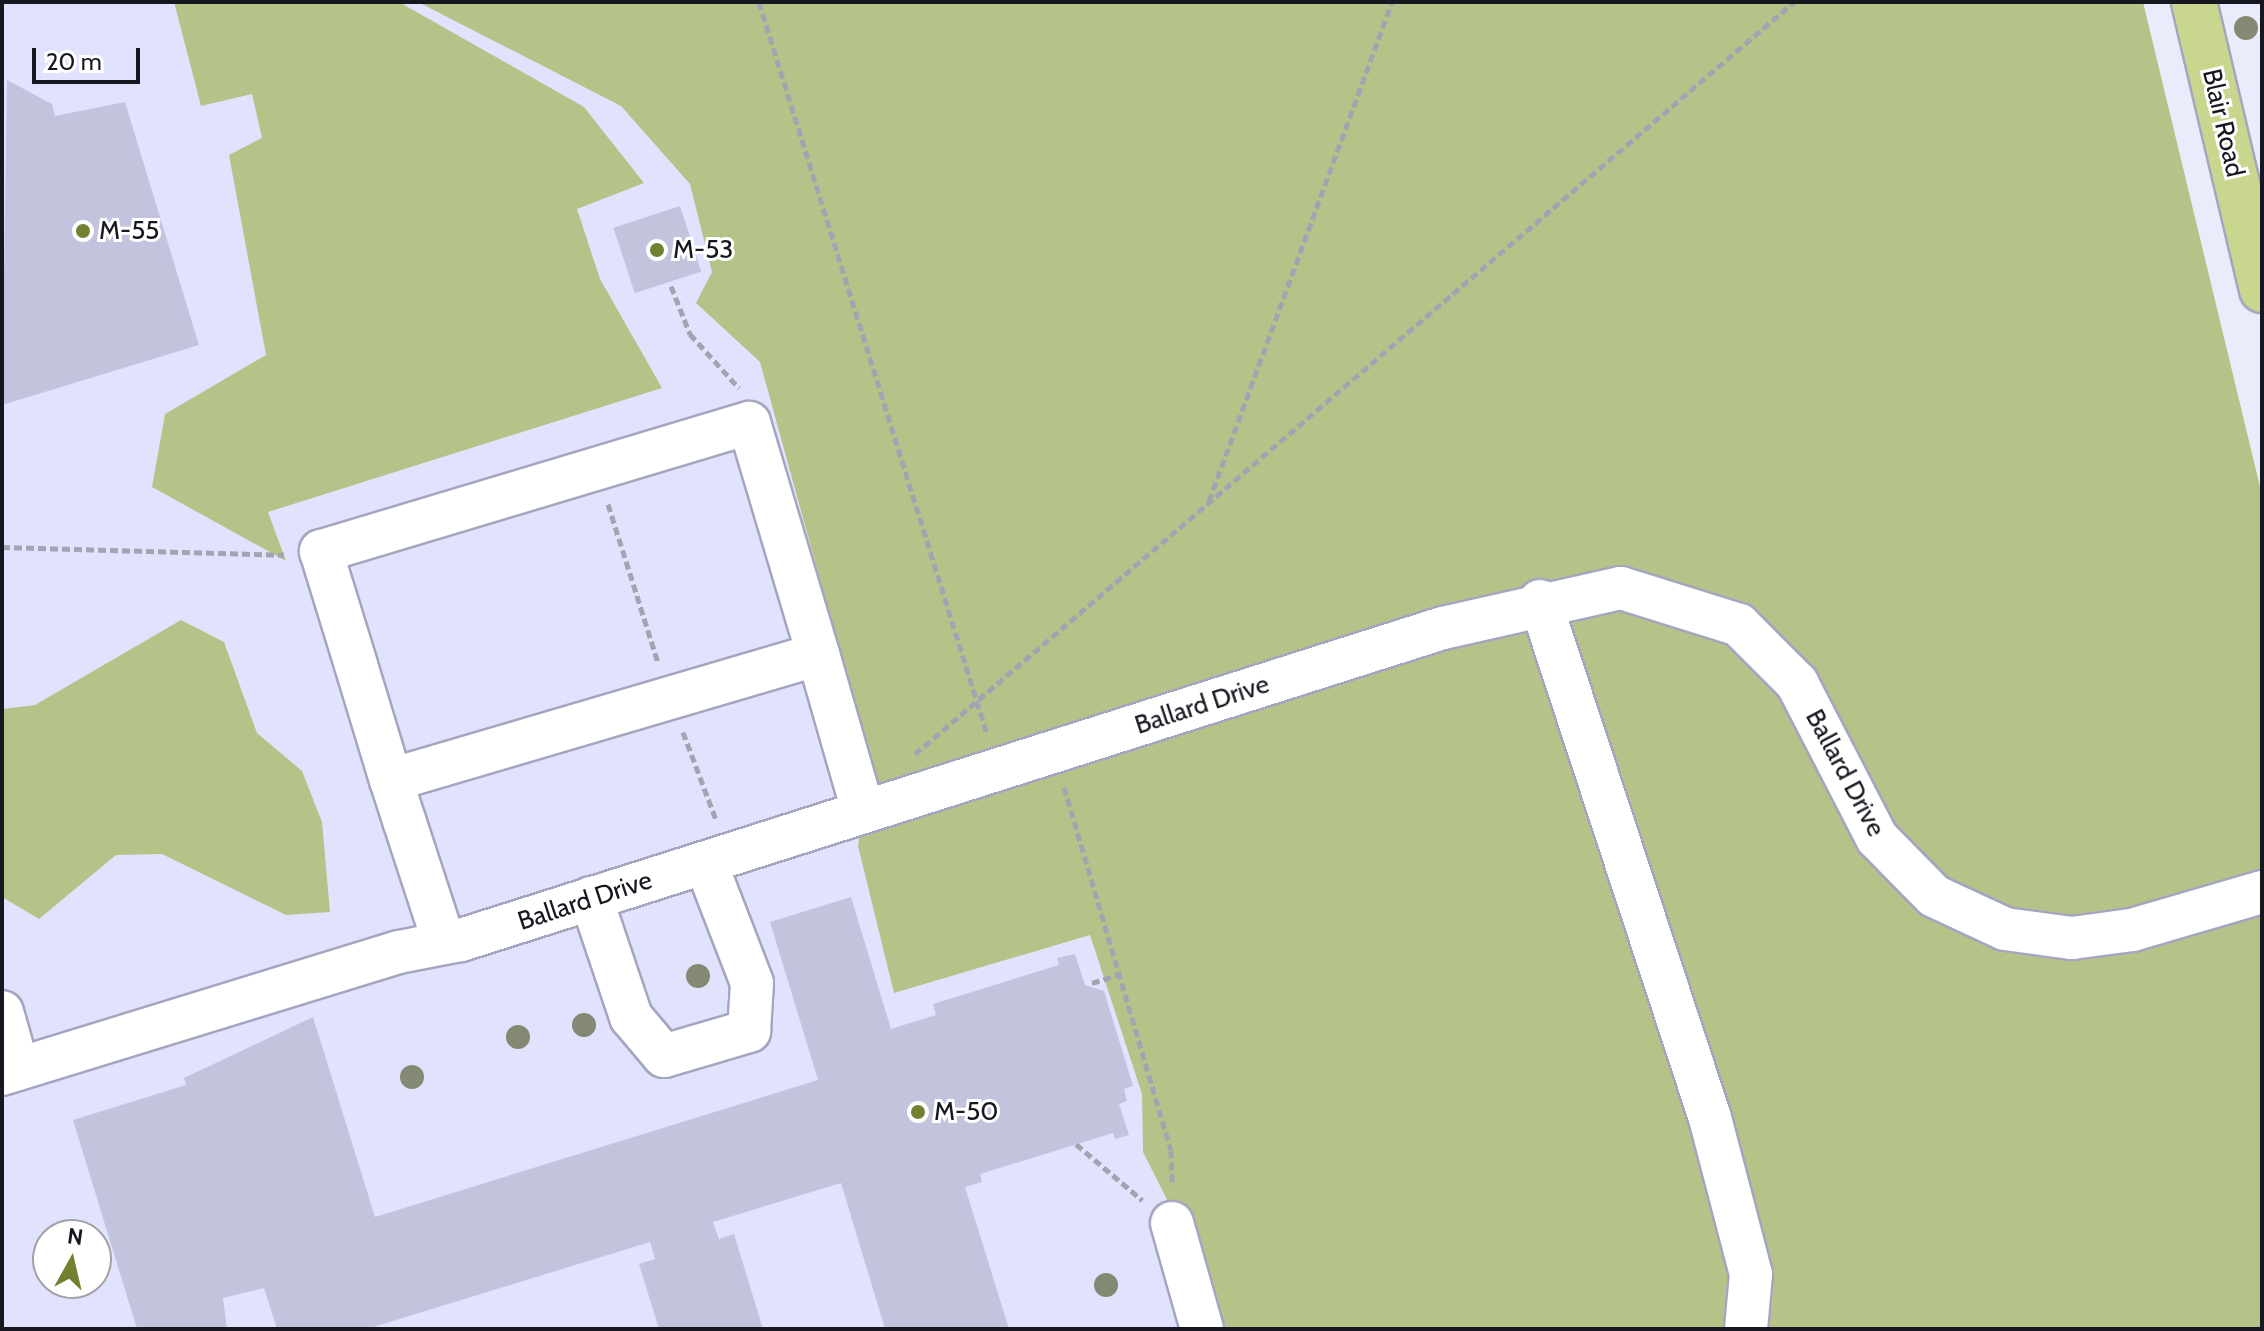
<!DOCTYPE html>
<style>
body{margin:0}
#map{position:relative;width:2264px;height:1331px;overflow:hidden;background:#eaebfb;font-family:Cabin,sans-serif}
div>[style]{position:absolute}
.built>*{inset:0;background:#e1e3fe}
.green>*{inset:0;background:#b5c389}
.building>*{inset:0;background:#c2c4dd;transform-origin:0 0}
.path>*{height:5px;margin-top:-2.5px;transform-origin:0;background:repeating-linear-gradient(90deg,#a3a4b2 0 8px,transparent 0 12px)}
.roads{filter:drop-shadow(2px 0 #a4a6bf) drop-shadow(-2px 0 #a4a6bf) drop-shadow(0 2px #a4a6bf) drop-shadow(0 -2px #a4a6bf)}
.minor>*{height:42px;margin:-21px;padding:0 21px;transform-origin:21px;border-radius:21px;background:#fff}
.major>*{height:44px;margin:-22px;padding:0 22px;transform-origin:22px;border-radius:22px;background:#c8d68e}
.trees>*{width:24px;height:24px;margin:-12px;border-radius:50%;background:#838973}
.dots>*{width:22px;height:22px;translate:-50% -50%;box-sizing:border-box;border:4px solid #fff;border-radius:50%}
span{translate:-50% -50%;white-space:nowrap;text-align:center;line-height:1.15;-webkit-text-stroke:6px #fff;paint-order:stroke}
.street-label{font-size:26px;color:#171720}
.poi-label{font-size:26px;color:#171720}
.left{translate:0 -50%;text-align:left}
.frame{position:absolute;inset:0;border:4px solid #171720;pointer-events:none}
.north{position:absolute;left:32px;top:1219px;width:80px;height:80px;box-sizing:border-box;background:#fff;border:2px solid #a2a2a6;border-radius:50%;rotate:8deg;font-size:22px;font-weight:700;line-height:32px;text-align:center;color:#171720}
.north::after{content:'';display:block;margin:auto;width:28px;height:36px;background:#718130;clip-path:polygon(50% 0,100% 100%,50% 72%,0 100%)}
.scale{position:absolute;left:32px;top:48px;width:108px;height:36px;box-sizing:border-box;border:4px solid #171720;border-top:0;padding-left:10px;font-size:24px;line-height:28px;white-space:nowrap;color:#171720;-webkit-text-stroke:6px #fff;paint-order:stroke}
</style>
<div id="map">
<div class="built">
<div style="clip-path:polygon(evenodd,2px 2px,2131px 2px,2262px 1329px,2px 1329px,2px 2px,48px 1235px,96px 1235px,96px 1283px,48px 1283px,48px 1235px)"></div>
</div>
<div class="green">
<div style="clip-path:polygon(174px 2px,399px 2px,584px 107px,644px 183px,577px 209px,600px 279px,662px 388px,268px 512px,286px 561px,152px 487px,165px 414px,266px 355px,229px 155px,262px 138px,252px 94px,201px 106px)"></div>
<div style="clip-path:polygon(418px 2px,2143px 2px,2262px 495px,2262px 1329px,1223px 1329px,1209px 1283px,1143px 1152px,1142px 1094px,1090px 935px,894px 993px,858px 846px,871px 765px,760px 362px,696px 303px,712px 272px,690px 184px,621px 106px)"></div>
<div style="clip-path:polygon(181px 620px,224px 642px,257px 733px,302px 771px,322px 822px,330px 912px,286px 915px,162px 854px,116px 855px,39px 919px,2px 897px,2px 709px,35px 705px)"></div>
</div>
<div class="building">
<div style="clip-path:polygon(7px 80px,52px 104px,55px 116px,125px 102px,199px 345px,2px 405px)"></div>
<div style="left:680px;top:206px;width:69px;height:70px;rotate:72deg"></div>
<div style="clip-path:polygon(851px 897px,891px 1029px,936px 1015px,933px 1004px,1059px 965px,1057px 958px,1075px 954px,1085px 985px,1104px 991px,1133px 1086px,1124px 1089px,1127px 1101px,1119px 1104px,1129px 1135px,1115px 1139px,1113px 1133px,980px 1174px,982px 1182px,965px 1187px,1009px 1329px,885px 1329px,841px 1183px,713px 1222px,719px 1239px,734px 1234px,763px 1329px,659px 1329px,639px 1264px,655px 1259px,650px 1242px,367px 1329px,277px 1329px,264px 1288px,223px 1298px,227px 1329px,137px 1329px,73px 1120px,186px 1085px,184px 1078px,313px 1017px,375px 1217px,818px 1080px,770px 922px)"></div>
</div>
<div class="path">
<div style="left:759px;top:2px;width:767px;rotate:72.7deg"></div>
<div style="left:671px;top:286px;width:52px;rotate:68.4deg"></div>
<div style="left:690px;top:334px;width:73px;rotate:47.8deg"></div>
<div style="left:1209px;top:501px;width:531px;rotate:-69.86deg"></div>
<div style="left:608px;top:504px;width:167px;rotate:72.5deg"></div>
<div style="left:2px;top:547px;width:282px;rotate:1.6deg"></div>
<div style="left:683px;top:732px;width:94px;rotate:69.4deg"></div>
<div style="left:915px;top:754px;width:1157px;rotate:-40.55deg"></div>
<div style="left:1064px;top:787px;width:378px;rotate:73.6deg"></div>
<div style="left:1171px;top:1150px;width:36px;rotate:88deg"></div>
<div style="left:1092px;top:983px;width:29px;rotate:-18deg"></div>
<div style="left:1076px;top:1144px;width:87px;rotate:40.3deg"></div>
</div>
<div class="roads">
<div class="minor">
<div style="left:1540px;top:601px;width:544px;rotate:71.8deg"></div>
<div style="left:1710px;top:1118px;width:161px;rotate:75.3deg"></div>
<div style="left:1751px;top:1274px;width:55px;rotate:95.2deg"></div>
<div style="left:818px;top:654px;width:163px;rotate:74deg"></div>
<div style="left:391px;top:780px;width:445px;rotate:-16.4deg"></div>
<div style="left:818px;top:654px;width:241px;rotate:-106.6deg"></div>
<div style="left:749px;top:423px;width:447px;rotate:163.3deg"></div>
<div style="left:321px;top:551px;width:119px;rotate:72.9deg"></div>
<div style="left:356px;top:665px;width:120px;rotate:73.1deg"></div>
<div style="left:391px;top:780px;width:45px;rotate:72deg"></div>
<div style="left:405px;top:823px;width:125px;rotate:71.9deg"></div>
<div style="left:591px;top:898px;width:126px;rotate:71.4deg"></div>
<div style="left:631px;top:1017px;width:51px;rotate:49.8deg"></div>
<div style="left:664px;top:1056px;width:89px;rotate:-16.4deg"></div>
<div style="left:749px;top:1031px;width:48px;rotate:-86.4deg"></div>
<div style="left:752px;top:983px;width:128px;rotate:-111.1deg"></div>
<div style="left:2px;top:1012px;width:59px;rotate:74.3deg"></div>
<div style="left:2px;top:1074px;width:415px;rotate:-17.1deg"></div>
<div style="left:399px;top:952px;width:63px;rotate:-11deg"></div>
<div style="left:461px;top:940px;width:1030px;rotate:-17.63deg"></div>
<div style="left:1443px;top:628px;width:182px;rotate:-12.7deg"></div>
<div style="left:1621px;top:588px;width:124px;rotate:17.4deg"></div>
<div style="left:1739px;top:625px;width:82px;rotate:45deg"></div>
<div style="left:1797px;top:683px;width:174px;rotate:62.7deg"></div>
<div style="left:1877px;top:838px;width:81px;rotate:45.5deg"></div>
<div style="left:1934px;top:896px;width:78px;rotate:24.9deg"></div>
<div style="left:2005px;top:929px;width:68px;rotate:7.7deg"></div>
<div style="left:2072px;top:938px;width:61px;rotate:-7.6deg"></div>
<div style="left:2132px;top:930px;width:135px;rotate:-16.3deg"></div>
<div style="left:1172px;top:1223px;width:110px;rotate:74.2deg"></div>
</div>
<div class="major">
<div style="left:2194px;top:2px;width:296px;rotate:76.7deg"></div>
</div>
</div>
<div class="trees">
<div style="left:2246px;top:28px"></div>
<div style="left:698px;top:976px"></div>
<div style="left:584px;top:1025px"></div>
<div style="left:518px;top:1037px"></div>
<div style="left:412px;top:1077px"></div>
<div style="left:1106px;top:1285px"></div>
</div>
<div class="dots">
<div style="left:83px;top:231px;background:#718130"></div>
<div style="left:657px;top:250px;background:#718130"></div>
<div style="left:918px;top:1112px;background:#718130"></div>
</div>
<div class="street-label">
<span style="left:2223px;top:123px;rotate:77deg">Blair Road</span>
<span style="left:1202px;top:705px;rotate:-18deg">Ballard Drive</span>
<span style="left:1845px;top:773px;rotate:62deg">Ballard Drive</span>
<span style="left:585px;top:901px;rotate:-18deg">Ballard Drive</span>
</div>
<div class="poi-label">
<span class="left" style="left:99px;top:231px">M-55</span>
<span class="left" style="left:673px;top:250px">M-53</span>
<span class="left" style="left:934px;top:1112px">M-50</span>
</div>
<div class="frame"></div>
<div class="north">N</div>
<div class="scale">20 m</div>
</div>
